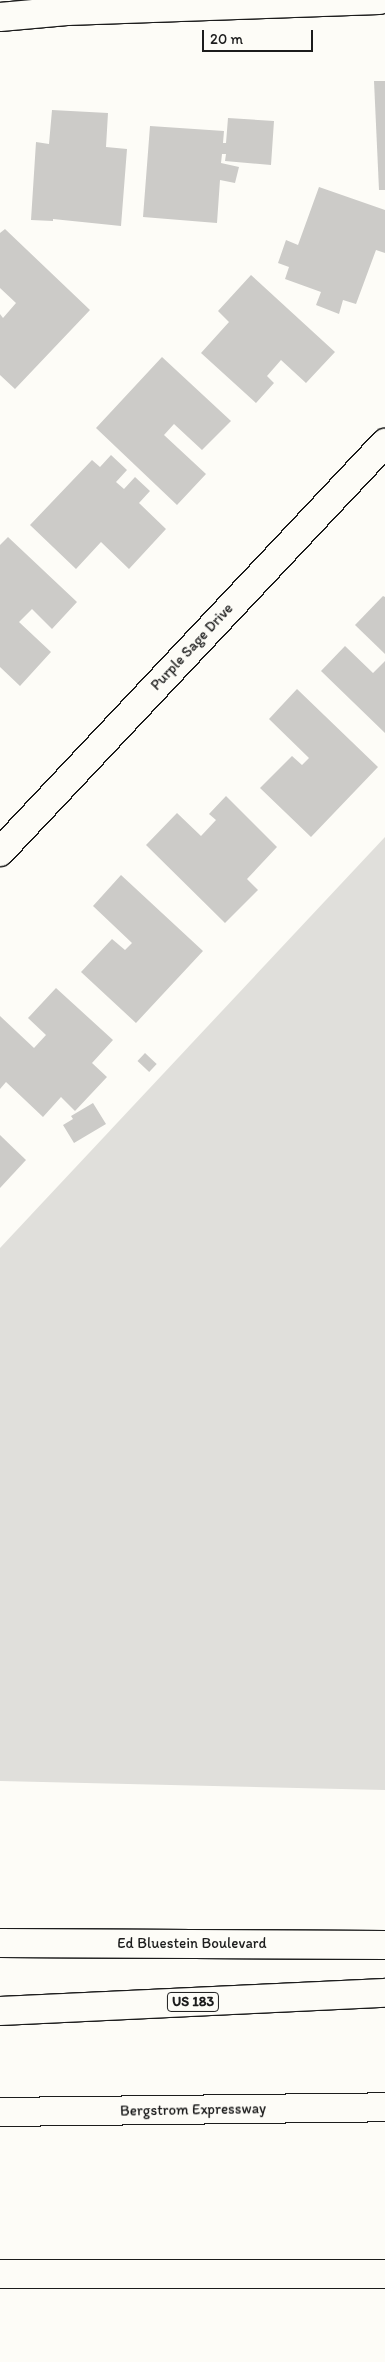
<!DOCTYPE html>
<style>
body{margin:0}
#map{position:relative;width:385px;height:2362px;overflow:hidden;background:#fdfcf7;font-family:Itim,sans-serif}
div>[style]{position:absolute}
.green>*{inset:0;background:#e0dfdb}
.building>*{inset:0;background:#cccbc8;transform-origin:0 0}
.roads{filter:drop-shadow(1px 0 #1c1c1c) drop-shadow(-1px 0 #1c1c1c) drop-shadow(0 1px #1c1c1c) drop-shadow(0 -1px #1c1c1c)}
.minor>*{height:28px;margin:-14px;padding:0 14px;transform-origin:14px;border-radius:14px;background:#fdfcf7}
.major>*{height:28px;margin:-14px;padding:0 14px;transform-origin:14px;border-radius:14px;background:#fdfcf7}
.highway>*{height:28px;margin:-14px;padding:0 14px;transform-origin:14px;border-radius:14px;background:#fdfcf7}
span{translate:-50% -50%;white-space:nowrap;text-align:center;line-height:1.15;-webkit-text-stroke:4.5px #fdfcf7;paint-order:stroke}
.shield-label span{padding:1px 4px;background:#fdfcf7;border:1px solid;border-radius:4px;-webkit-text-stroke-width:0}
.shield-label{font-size:14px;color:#1c1c1c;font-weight:700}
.street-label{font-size:15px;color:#1c1c1c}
.scale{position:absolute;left:202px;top:30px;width:111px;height:22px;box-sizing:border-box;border:2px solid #1c1c1c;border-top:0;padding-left:6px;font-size:15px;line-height:18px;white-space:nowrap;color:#1c1c1c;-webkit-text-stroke:4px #fdfcf7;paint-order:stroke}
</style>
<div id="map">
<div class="green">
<div style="clip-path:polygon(385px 837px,385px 1790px,0 1781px,0 1248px)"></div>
</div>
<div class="building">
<div style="clip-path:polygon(374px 81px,385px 81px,385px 190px,379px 190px)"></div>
<div style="clip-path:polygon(52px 110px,108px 113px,106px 147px,127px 149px,121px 226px,53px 219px,53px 221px,31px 220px,36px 142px,49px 144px)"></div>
<div style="clip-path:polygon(228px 118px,274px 121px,271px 165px,225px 161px,226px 154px,222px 154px,221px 163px,239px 167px,235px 183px,220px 180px,217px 223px,143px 217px,150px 126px,224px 131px,223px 143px,226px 143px)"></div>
<div style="clip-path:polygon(319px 187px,385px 210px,385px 253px,376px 250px,356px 304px,343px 300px,339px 314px,316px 305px,321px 292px,285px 279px,289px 267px,278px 263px,286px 240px,298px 245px)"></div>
<div style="clip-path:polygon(5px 229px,90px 310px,15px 389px,0 375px,0 314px,3px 318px,16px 303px,0 288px,0 233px)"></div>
<div style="clip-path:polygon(251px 275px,335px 352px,306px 383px,281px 360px,267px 376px,274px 383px,256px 403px,201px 353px,229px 322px,218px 311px)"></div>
<div style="clip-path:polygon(162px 357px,231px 421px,202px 450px,174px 424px,164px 435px,206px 474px,177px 505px,96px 428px)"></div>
<div style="clip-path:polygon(111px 455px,127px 470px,116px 482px,124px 489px,135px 477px,150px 491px,139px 503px,166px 529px,129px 569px,101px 542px,76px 569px,30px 525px,92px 460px,100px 467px)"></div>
<div style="clip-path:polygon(8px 537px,77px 602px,52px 629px,32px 609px,19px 622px,51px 652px,20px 686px,0 667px,0 545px)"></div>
<div style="clip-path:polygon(383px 596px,385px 597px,385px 654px,355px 625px)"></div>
<div style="clip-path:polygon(345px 646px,373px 673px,385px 661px,385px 733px,321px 671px)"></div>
<div style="clip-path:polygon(297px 689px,378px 767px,311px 837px,260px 788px,292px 756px,302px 765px,309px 758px,269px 719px)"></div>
<div style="clip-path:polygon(226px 796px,277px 847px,247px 879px,258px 890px,225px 923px,146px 845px,177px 813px,201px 836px,216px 820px,209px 814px)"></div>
<div style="clip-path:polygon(121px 875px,203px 951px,136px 1023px,81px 972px,112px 939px,125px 950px,132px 943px,93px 906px)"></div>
<div style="clip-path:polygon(56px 988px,113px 1040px,92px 1063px,107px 1077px,75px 1111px,61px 1097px,43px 1117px,6px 1082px,0 1089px,0 1016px,34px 1048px,46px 1035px,28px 1018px)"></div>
<div style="left:145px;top:1053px;width:16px;height:11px;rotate:43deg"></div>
<div style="clip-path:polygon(93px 1103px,106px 1124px,74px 1143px,63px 1125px,73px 1119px,71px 1116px)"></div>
<div style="clip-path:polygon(0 1135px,26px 1160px,0 1188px)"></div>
</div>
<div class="roads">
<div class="minor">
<div style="left:0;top:17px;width:67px;rotate:-5.1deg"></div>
<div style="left:67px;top:11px;width:312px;rotate:-2deg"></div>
<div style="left:0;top:852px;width:562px;rotate:-46.73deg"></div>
</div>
<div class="major">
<div style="left:0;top:1943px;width:385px;rotate:0.3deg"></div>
</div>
<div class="highway">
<div style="left:0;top:2011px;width:385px;rotate:-2.7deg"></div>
<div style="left:0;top:2112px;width:385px;rotate:-0.7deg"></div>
<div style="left:0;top:2274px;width:385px"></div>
</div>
</div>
<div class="shield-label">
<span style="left:193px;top:2002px">US 183</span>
</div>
<div class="street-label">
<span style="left:192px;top:647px;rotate:-47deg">Purple Sage Drive</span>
<span style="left:192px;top:1944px">Ed Bluestein Boulevard</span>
<span style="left:193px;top:2110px;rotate:-1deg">Bergstrom Expressway</span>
</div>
<div class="scale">20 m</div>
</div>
